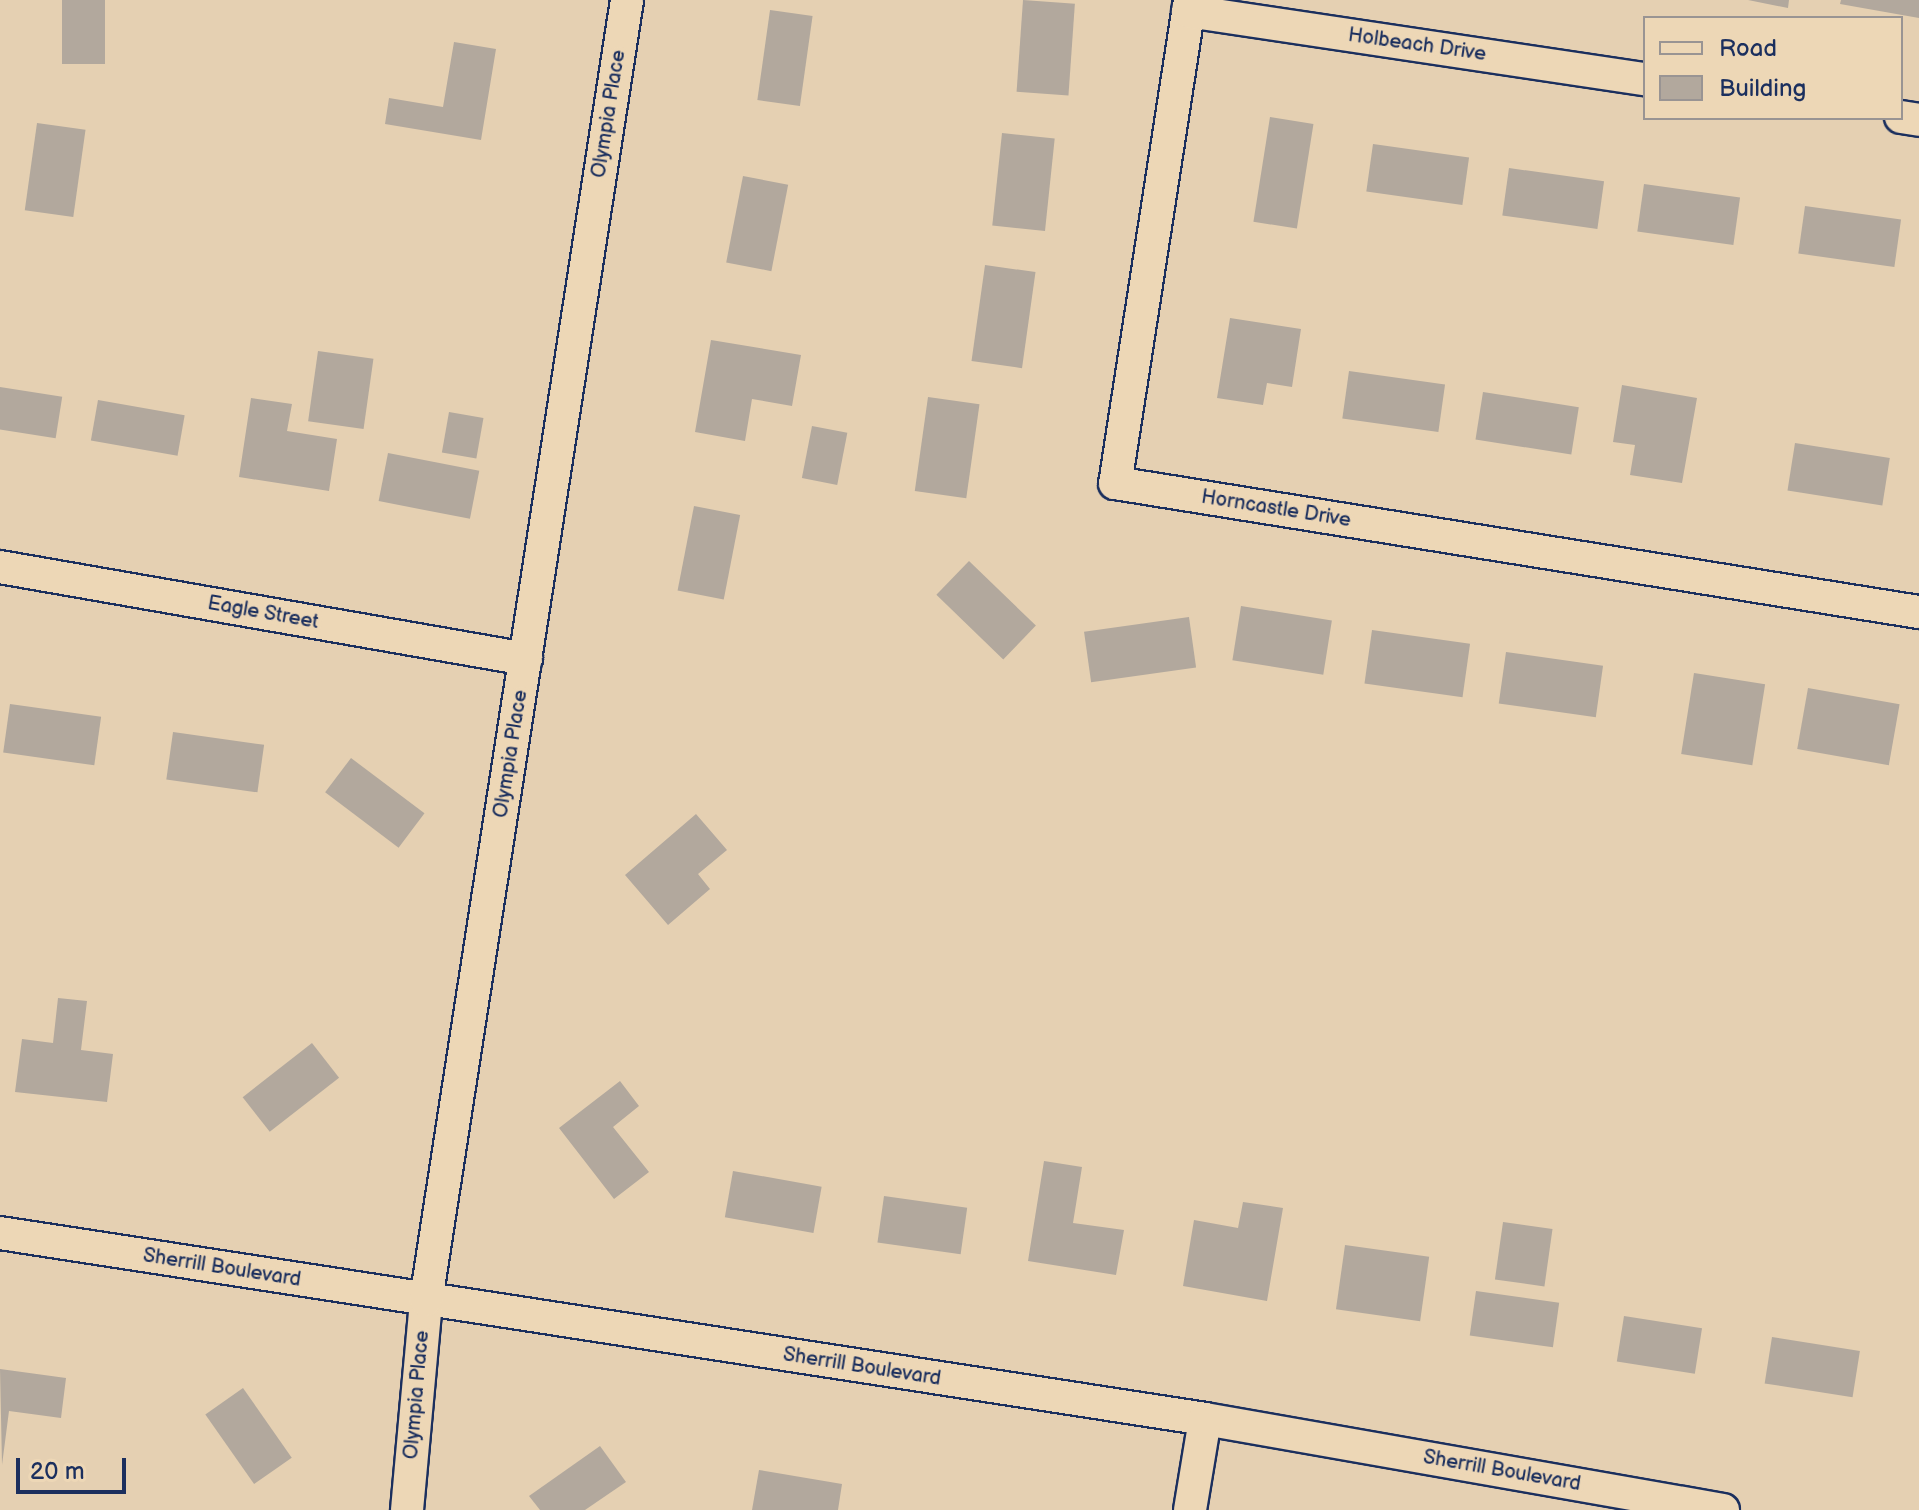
<!DOCTYPE html>
<style>
body{margin:0}
#map{position:relative;width:1919px;height:1510px;overflow:hidden;background:#e5d0b2;font-family:"Balsamiq Sans",sans-serif}
div>[style]{position:absolute}
.building>*{inset:0;background:#b2a89d;transform-origin:0 0}
.roads{filter:drop-shadow(2px 0 #1b2f5e) drop-shadow(-2px 0 #1b2f5e) drop-shadow(0 2px #1b2f5e) drop-shadow(0 -2px #1b2f5e)}
.minor>*{height:32px;margin:-16px;padding:0 16px;transform-origin:16px;border-radius:16px;background:#edd7b6}
span{translate:-50% -50%;white-space:nowrap;text-align:center;line-height:1.15;-webkit-text-stroke:8px #edd7b6;paint-order:stroke}
.street-label{font-size:20px;color:#1b2f5e}
.legend{position:absolute;left:1643px;top:16px;width:260px;height:104px;box-sizing:border-box;background:#edd7b6;border:2px solid #999493;margin:0;padding:10px 14px;list-style:none;font-size:24px;color:#1b2f5e}
.legend li{display:flex;align-items:center;gap:16px;height:40px}
.legend b{width:40px;border:2px solid #999493}
.scale{position:absolute;left:16px;top:1458px;width:110px;height:36px;box-sizing:border-box;border:4px solid #1b2f5e;border-top:0;padding-left:10px;font-size:24px;line-height:28px;white-space:nowrap;color:#1b2f5e;-webkit-text-stroke:6px #edd7b6;paint-order:stroke}
</style>
<div id="map">
<div class="building">
<div style="left:62px;top:0;width:43px;height:64px"></div>
<div style="left:1023px;top:0;width:52px;height:92px;rotate:4deg"></div>
<div style="clip-path:polygon(1748px 0,1789px 0,1788px 8px)"></div>
<div style="clip-path:polygon(1841px 0,1919px 0,1919px 18px,1840px 4px)"></div>
<div style="left:770px;top:10px;width:43px;height:91px;rotate:8deg"></div>
<div style="clip-path:polygon(454px 42px,496px 49px,481px 140px,385px 124px,389px 98px,443px 107px)"></div>
<div style="left:1270px;top:117px;width:44px;height:106px;rotate:9deg"></div>
<div style="left:37px;top:123px;width:49px;height:88px;rotate:8deg"></div>
<div style="left:1002px;top:133px;width:53px;height:93px;rotate:6deg"></div>
<div style="left:1373px;top:144px;width:97px;height:48px;rotate:8deg"></div>
<div style="left:1509px;top:168px;width:96px;height:48px;rotate:8deg"></div>
<div style="left:743px;top:176px;width:46px;height:88px;rotate:11deg"></div>
<div style="left:1644px;top:184px;width:97px;height:48px;rotate:8deg"></div>
<div style="left:1805px;top:206px;width:97px;height:48px;rotate:8deg"></div>
<div style="left:985px;top:265px;width:51px;height:97px;rotate:8deg"></div>
<div style="clip-path:polygon(1230px 318px,1301px 329px,1292px 387px,1267px 383px,1263px 405px,1217px 398px)"></div>
<div style="clip-path:polygon(711px 340px,801px 355px,792px 406px,752px 399px,745px 441px,695px 432px)"></div>
<div style="left:318px;top:351px;width:56px;height:71px;rotate:8deg"></div>
<div style="left:1349px;top:371px;width:97px;height:48px;rotate:8deg"></div>
<div style="clip-path:polygon(1622px 385px,1697px 398px,1682px 483px,1630px 475px,1635px 445px,1613px 442px)"></div>
<div style="left:0;top:387px;width:63px;height:42px;rotate:9deg"></div>
<div style="left:1483px;top:392px;width:97px;height:48px;rotate:9deg"></div>
<div style="left:928px;top:397px;width:52px;height:95px;rotate:8deg"></div>
<div style="clip-path:polygon(251px 398px,292px 404px,287px 431px,337px 439px,329px 491px,239px 477px)"></div>
<div style="left:98px;top:400px;width:88px;height:41px;rotate:10deg"></div>
<div style="left:449px;top:412px;width:35px;height:41px;rotate:10deg"></div>
<div style="left:812px;top:426px;width:36px;height:53px;rotate:11deg"></div>
<div style="left:1795px;top:443px;width:96px;height:48px;rotate:9deg"></div>
<div style="left:388px;top:453px;width:93px;height:49px;rotate:11deg"></div>
<div style="left:694px;top:506px;width:47px;height:86px;rotate:11deg"></div>
<div style="left:969px;top:561px;width:93px;height:47px;rotate:44deg"></div>
<div style="left:1241px;top:606px;width:92px;height:55px;rotate:9deg"></div>
<div style="left:1189px;top:617px;width:51px;height:106px;rotate:82deg"></div>
<div style="left:1372px;top:630px;width:99px;height:54px;rotate:8deg"></div>
<div style="left:1506px;top:652px;width:98px;height:52px;rotate:8deg"></div>
<div style="left:1694px;top:673px;width:72px;height:82px;rotate:9deg"></div>
<div style="left:1808px;top:688px;width:93px;height:62px;rotate:10deg"></div>
<div style="left:10px;top:704px;width:92px;height:49px;rotate:8deg"></div>
<div style="left:173px;top:732px;width:92px;height:48px;rotate:8deg"></div>
<div style="left:351px;top:758px;width:92px;height:43px;rotate:37deg"></div>
<div style="clip-path:polygon(696px 814px,727px 850px,698px 874px,710px 889px,668px 925px,625px 875px)"></div>
<div style="clip-path:polygon(58px 998px,87px 1001px,81px 1050px,113px 1054px,107px 1102px,15px 1092px,22px 1039px,53px 1043px)"></div>
<div style="left:312px;top:1043px;width:44px;height:88px;rotate:52deg"></div>
<div style="clip-path:polygon(620px 1081px,639px 1106px,613px 1127px,649px 1172px,614px 1199px,559px 1128px)"></div>
<div style="clip-path:polygon(1044px 1161px,1082px 1167px,1073px 1223px,1124px 1230px,1116px 1275px,1028px 1261px)"></div>
<div style="left:733px;top:1171px;width:90px;height:47px;rotate:10deg"></div>
<div style="left:884px;top:1196px;width:84px;height:47px;rotate:8deg"></div>
<div style="clip-path:polygon(1243px 1202px,1283px 1208px,1267px 1301px,1183px 1286px,1194px 1220px,1238px 1228px)"></div>
<div style="left:1503px;top:1222px;width:50px;height:58px;rotate:8deg"></div>
<div style="left:1345px;top:1245px;width:85px;height:65px;rotate:8deg"></div>
<div style="left:1476px;top:1291px;width:84px;height:45px;rotate:8deg"></div>
<div style="left:1624px;top:1316px;width:79px;height:46px;rotate:9deg"></div>
<div style="left:1772px;top:1337px;width:89px;height:47px;rotate:9deg"></div>
<div style="clip-path:polygon(0 1369px,66px 1378px,61px 1418px,9px 1411px,2px 1465px)"></div>
<div style="left:243px;top:1388px;width:85px;height:46px;rotate:55deg"></div>
<div style="clip-path:polygon(600px 1446px,626px 1482px,585px 1510px,540px 1510px,529px 1496px)"></div>
<div style="clip-path:polygon(759px 1470px,842px 1484px,838px 1510px,752px 1510px)"></div>
</div>
<div class="roads">
<div class="minor">
<div style="left:1190px;top:0;width:489px;rotate:98.8deg"></div>
<div style="left:1115px;top:483px;width:814px;rotate:9.12deg"></div>
<div style="left:1188px;top:11px;width:462px;rotate:8.5deg"></div>
<div style="left:1901px;top:117px;width:18px;rotate:9deg"></div>
<div style="left:0;top:567px;width:534px;rotate:9.92deg"></div>
<div style="left:0;top:1233px;width:1219px;rotate:8.77deg"></div>
<div style="left:1205px;top:1419px;width:526px;rotate:9.96deg"></div>
<div style="left:407px;top:1510px;width:211px;rotate:-84.8deg"></div>
<div style="left:426px;top:1300px;width:1315px;rotate:-81.21deg"></div>
<div style="left:1190px;top:1510px;width:92px;rotate:-80.6deg"></div>
</div>
</div>
<div class="street-label">
<span style="left:1417px;top:45px;rotate:8deg">Holbeach Drive</span>
<span style="left:609px;top:114px;rotate:-81deg">Olympia Place</span>
<span style="left:1276px;top:509px;rotate:9deg">Horncastle Drive</span>
<span style="left:263px;top:613px;rotate:10deg">Eagle Street</span>
<span style="left:511px;top:754px;rotate:-81deg">Olympia Place</span>
<span style="left:222px;top:1268px;rotate:9deg">Sherrill Boulevard</span>
<span style="left:862px;top:1367px;rotate:9deg">Sherrill Boulevard</span>
<span style="left:417px;top:1395px;rotate:-85deg">Olympia Place</span>
<span style="left:1502px;top:1471px;rotate:10deg">Sherrill Boulevard</span>
</div>
<ul class="legend">
<li><b style="height:10px;background:#edd7b6"></b>Road</li>
<li><b style="height:22px;background:#b2a89d"></b>Building</li>
</ul>
<div class="scale">20 m</div>
</div>
